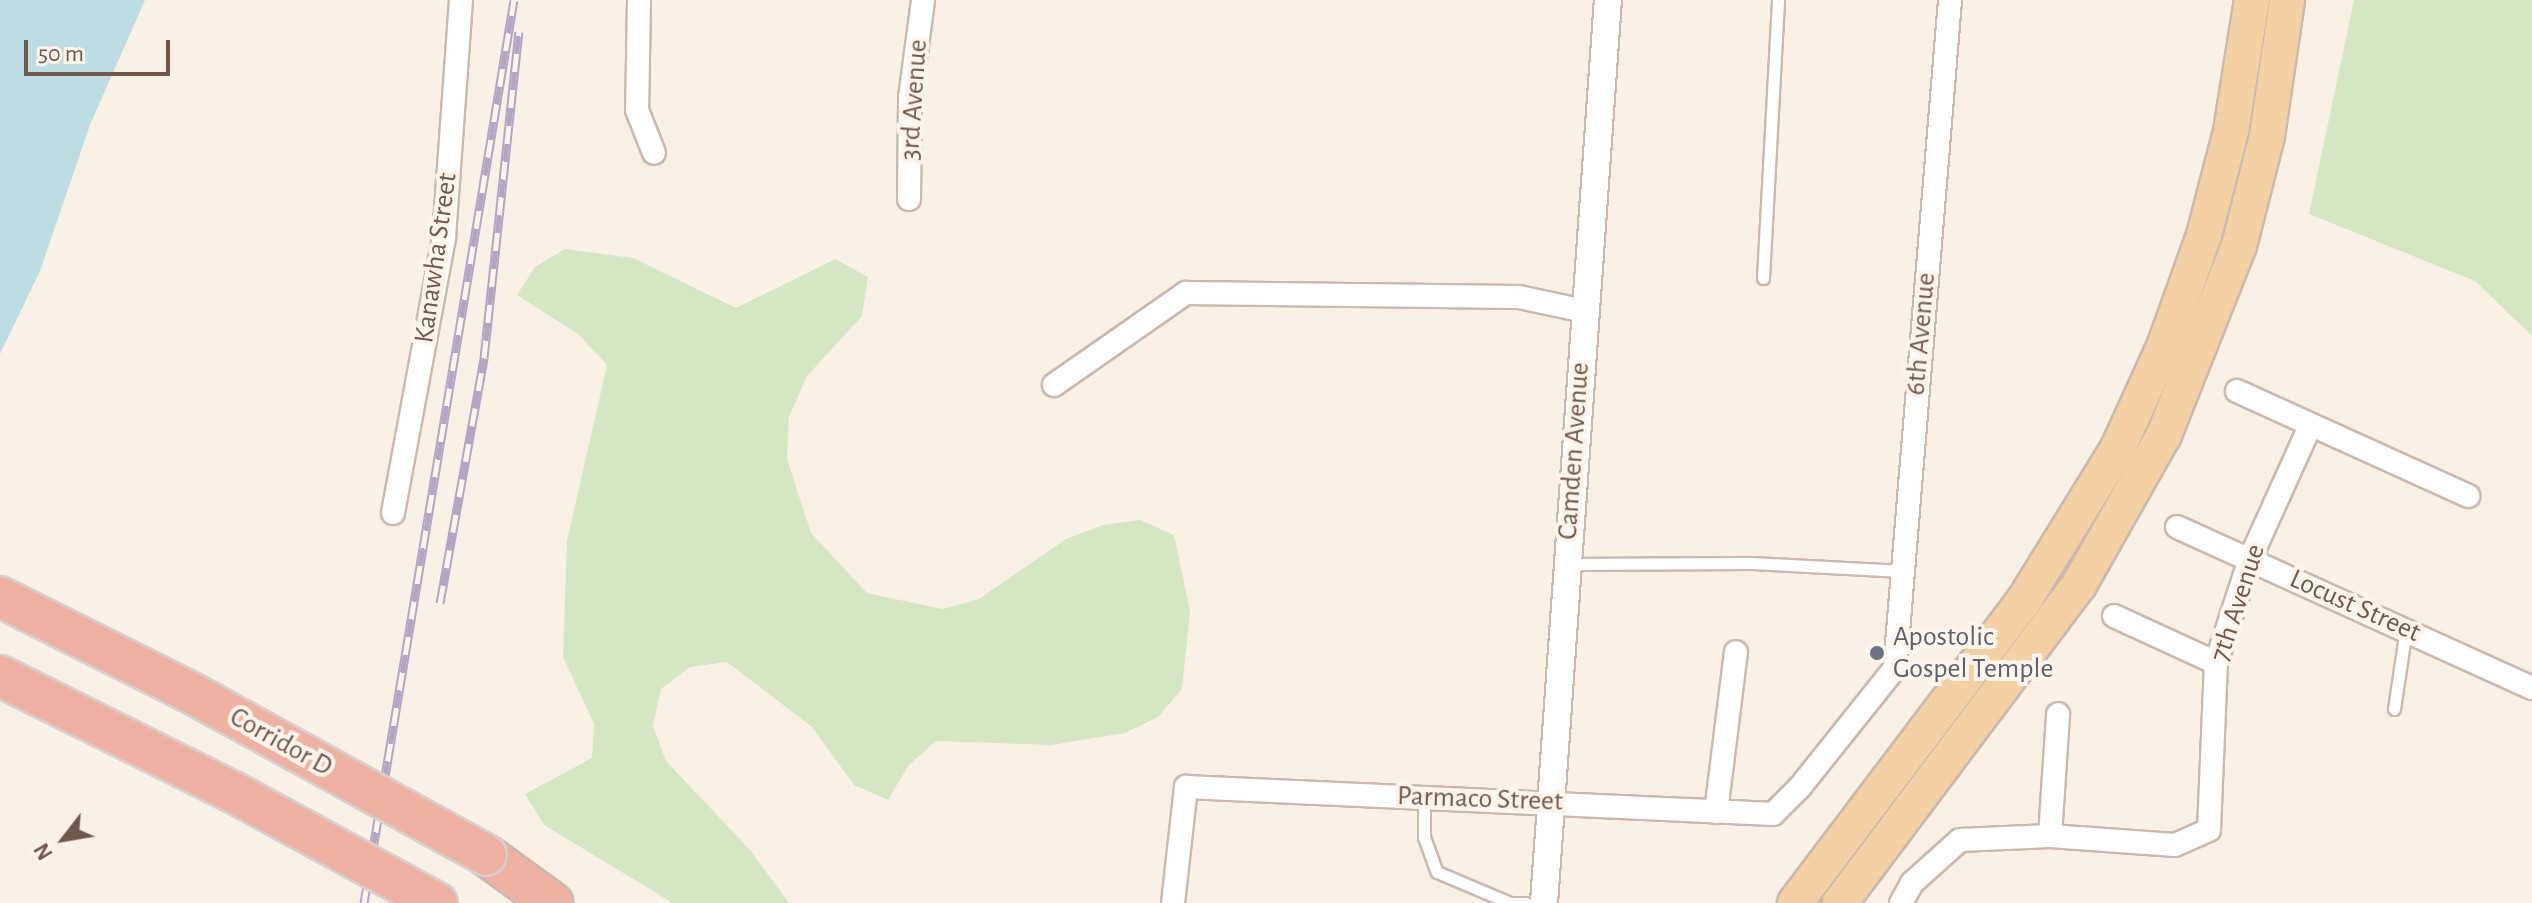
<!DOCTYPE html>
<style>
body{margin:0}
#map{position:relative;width:2532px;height:903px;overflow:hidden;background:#faf1e6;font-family:"Alegreya Sans",sans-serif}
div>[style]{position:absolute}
.green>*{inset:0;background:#d5e6c5}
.water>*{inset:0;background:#bcdee2}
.roads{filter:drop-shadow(2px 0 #cbb9ad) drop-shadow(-2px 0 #cbb9ad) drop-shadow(0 2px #cbb9ad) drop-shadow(0 -2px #cbb9ad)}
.service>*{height:11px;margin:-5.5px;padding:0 5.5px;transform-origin:5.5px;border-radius:5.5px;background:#fff}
.minor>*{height:22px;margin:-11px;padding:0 11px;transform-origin:11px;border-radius:11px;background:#fff}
.tertiary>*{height:26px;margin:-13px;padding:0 13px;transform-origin:13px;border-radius:13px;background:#fff}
.primary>*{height:34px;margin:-17px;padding:0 17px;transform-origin:17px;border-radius:17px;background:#f3d1a4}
.motorway>*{height:40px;margin:-20px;padding:0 20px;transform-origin:20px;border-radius:20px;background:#efb2a2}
.rail>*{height:9px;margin-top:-4.5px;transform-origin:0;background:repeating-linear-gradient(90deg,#fdf5eb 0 18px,#b3a5c3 0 36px);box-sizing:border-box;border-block:2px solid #b3a5c3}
.bridges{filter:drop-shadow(2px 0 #d7d0cd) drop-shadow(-2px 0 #d7d0cd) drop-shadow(0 2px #d7d0cd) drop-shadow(0 -2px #d7d0cd)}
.motorway-bridge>*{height:40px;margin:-20px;padding:0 20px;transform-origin:20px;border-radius:20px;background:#efb2a2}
.dots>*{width:22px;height:22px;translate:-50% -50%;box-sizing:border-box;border:4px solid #fdf5eb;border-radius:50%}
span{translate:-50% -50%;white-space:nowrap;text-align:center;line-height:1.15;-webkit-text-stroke:8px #fdf5eb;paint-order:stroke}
.street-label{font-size:28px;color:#71584d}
.worship-label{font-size:28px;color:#5b616d}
.left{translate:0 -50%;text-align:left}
.north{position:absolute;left:24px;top:799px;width:80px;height:80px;-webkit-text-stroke:6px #fdf5eb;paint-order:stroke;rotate:239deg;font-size:22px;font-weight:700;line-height:32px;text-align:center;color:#71584d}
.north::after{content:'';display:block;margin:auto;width:28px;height:36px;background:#71584d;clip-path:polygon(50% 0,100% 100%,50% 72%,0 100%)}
.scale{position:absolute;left:24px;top:40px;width:146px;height:36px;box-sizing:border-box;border:4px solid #71584d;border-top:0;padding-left:10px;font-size:24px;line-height:28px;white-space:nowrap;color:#71584d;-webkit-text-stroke:6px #fdf5eb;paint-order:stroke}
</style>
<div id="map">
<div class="green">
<div style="clip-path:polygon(2354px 0,2532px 0,2532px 336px,2475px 281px,2309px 214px)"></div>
<div style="clip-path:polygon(565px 249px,633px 258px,736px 308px,835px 259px,868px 277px,862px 316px,807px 376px,789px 417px,787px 459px,811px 533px,867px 593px,942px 609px,979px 599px,1066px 539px,1103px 525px,1140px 520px,1174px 535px,1190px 611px,1182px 689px,1158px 717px,1125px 733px,1051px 745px,936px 741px,908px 766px,888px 800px,854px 785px,812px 727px,727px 662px,690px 667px,661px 689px,653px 726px,666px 761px,750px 850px,789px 903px,673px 903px,544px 825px,525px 794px,592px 758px,594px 724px,563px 657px,567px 541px,607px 365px,578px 334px,517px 295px,535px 267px)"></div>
</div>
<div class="water">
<div style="clip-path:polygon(0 0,145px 0,90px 125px,40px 271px,0 354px)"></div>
</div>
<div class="roads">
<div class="service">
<div style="left:1763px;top:278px;width:278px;rotate:-86.9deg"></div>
<div style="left:1566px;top:564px;width:186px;rotate:-0.3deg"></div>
<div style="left:1752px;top:563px;width:151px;rotate:3deg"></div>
<div style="left:2394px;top:709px;width:81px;rotate:-81.5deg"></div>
<div style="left:1424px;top:797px;width:40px;rotate:90deg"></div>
<div style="left:1424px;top:837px;width:37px;rotate:70deg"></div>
<div style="left:1437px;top:872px;width:77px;rotate:22.9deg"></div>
<div style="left:1508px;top:903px;width:18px"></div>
</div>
<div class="minor">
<div style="left:639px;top:0;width:110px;rotate:91deg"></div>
<div style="left:637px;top:110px;width:46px;rotate:68.4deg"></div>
<div style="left:909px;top:199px;width:101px;rotate:-89.4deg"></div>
<div style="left:910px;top:98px;width:99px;rotate:-82.4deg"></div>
<div style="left:1054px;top:385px;width:161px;rotate:-34.9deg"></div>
<div style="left:1186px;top:293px;width:333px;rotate:0.7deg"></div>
<div style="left:1519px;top:297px;width:67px;rotate:12deg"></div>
<div style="left:2237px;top:391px;width:254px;rotate:24.4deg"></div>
<div style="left:393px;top:513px;width:281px;rotate:-79.5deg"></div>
<div style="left:444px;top:237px;width:238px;rotate:-85.9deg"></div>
<div style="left:2177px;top:527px;width:390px;rotate:24.4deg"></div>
<div style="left:2114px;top:616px;width:112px;rotate:24.7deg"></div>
<div style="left:1716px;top:812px;width:161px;rotate:-82.9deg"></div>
<div style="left:2050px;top:836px;width:122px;rotate:-86.2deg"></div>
<div style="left:1173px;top:903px;width:117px;rotate:-83.6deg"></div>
<div style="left:1186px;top:787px;width:588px;rotate:2.63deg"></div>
<div style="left:1773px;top:814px;width:38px;rotate:-45deg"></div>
<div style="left:1800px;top:787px;width:152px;rotate:-51.4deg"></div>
<div style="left:1895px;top:668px;width:670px;rotate:-85.29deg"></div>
<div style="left:1901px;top:903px;width:23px;rotate:-61deg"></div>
<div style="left:1912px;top:883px;width:64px;rotate:-41.9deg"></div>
<div style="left:1960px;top:840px;width:90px;rotate:-2.5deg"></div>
<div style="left:2050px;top:836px;width:125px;rotate:4.1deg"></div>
<div style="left:2175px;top:845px;width:37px;rotate:-24deg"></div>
<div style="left:2209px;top:830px;width:167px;rotate:-87.6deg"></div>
<div style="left:2216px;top:663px;width:109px;rotate:-71.9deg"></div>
<div style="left:2250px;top:559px;width:146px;rotate:-65.7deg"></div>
</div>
<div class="tertiary">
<div style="left:1544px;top:903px;width:905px;rotate:-85.95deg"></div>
</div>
<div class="primary">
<div style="left:1795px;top:903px;width:378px;rotate:-52.9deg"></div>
<div style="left:2023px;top:602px;width:179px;rotate:-58.3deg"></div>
<div style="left:2117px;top:450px;width:113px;rotate:-65.5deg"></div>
<div style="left:2164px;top:347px;width:119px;rotate:-70.3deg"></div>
<div style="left:2204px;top:235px;width:107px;rotate:-75.4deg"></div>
<div style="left:2231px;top:131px;width:133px;rotate:-80.9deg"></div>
<div style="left:1840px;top:903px;width:398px;rotate:-53.1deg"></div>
<div style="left:2079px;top:585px;width:172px;rotate:-60.5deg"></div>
<div style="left:2164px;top:435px;width:203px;rotate:-68.4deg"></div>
<div style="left:2239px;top:246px;width:114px;rotate:-75.7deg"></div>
<div style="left:2267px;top:136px;width:137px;rotate:-81.6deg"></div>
</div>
<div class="motorway">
<div style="left:486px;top:855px;width:82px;rotate:36deg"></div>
</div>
</div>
<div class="rail">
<div style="left:440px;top:603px;width:249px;rotate:-79.8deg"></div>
<div style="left:484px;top:358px;width:328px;rotate:-83.9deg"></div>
<div style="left:364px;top:903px;width:915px;rotate:-80.57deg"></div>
</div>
<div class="bridges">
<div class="motorway-bridge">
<div style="left:0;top:597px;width:208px;rotate:26.6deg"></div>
<div style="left:186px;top:690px;width:342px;rotate:28.8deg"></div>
<div style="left:0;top:676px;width:263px;rotate:26.5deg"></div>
<div style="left:235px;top:793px;width:230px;rotate:28.6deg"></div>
</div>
</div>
<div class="dots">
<div style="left:1877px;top:653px;background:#6b7280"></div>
</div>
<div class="street-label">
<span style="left:914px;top:100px;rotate:-86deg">3rd Avenue</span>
<span style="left:436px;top:258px;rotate:-82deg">Kanawha Street</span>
<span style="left:1921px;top:334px;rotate:-85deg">6th Avenue</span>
<span style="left:1574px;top:451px;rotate:-86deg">Camden Avenue</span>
<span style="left:2238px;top:603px;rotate:-72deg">7th Avenue</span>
<span style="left:2355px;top:606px;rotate:24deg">Locust Street</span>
<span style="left:281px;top:742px;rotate:29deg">Corridor D</span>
<span style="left:1480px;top:799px;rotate:2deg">Parmaco Street</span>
</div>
<div class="worship-label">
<span class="left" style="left:1893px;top:653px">Apostolic<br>Gospel Temple</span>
</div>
<div class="north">N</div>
<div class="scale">50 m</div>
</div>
